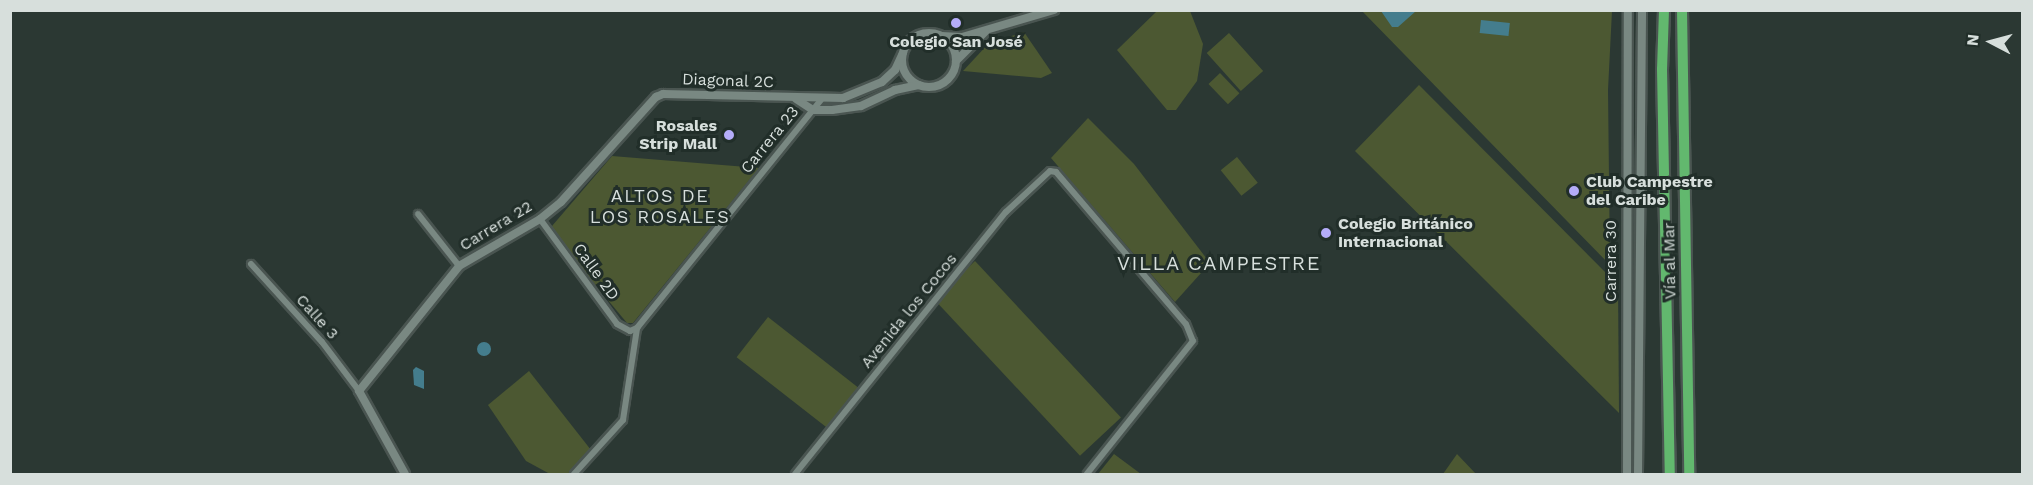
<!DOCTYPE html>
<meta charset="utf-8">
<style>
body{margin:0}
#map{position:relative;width:2033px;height:485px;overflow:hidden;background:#2b3833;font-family:"Work Sans",sans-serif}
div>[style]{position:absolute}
.green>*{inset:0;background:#4c5832;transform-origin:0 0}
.water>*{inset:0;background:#447d8d;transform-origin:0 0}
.round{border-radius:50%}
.roads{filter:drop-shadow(2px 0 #4a5551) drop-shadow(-2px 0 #4a5551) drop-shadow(0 2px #4a5551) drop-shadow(0 -2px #4a5551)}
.street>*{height:6px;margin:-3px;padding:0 3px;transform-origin:3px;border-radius:3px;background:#798882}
.secondary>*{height:8px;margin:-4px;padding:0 4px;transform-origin:4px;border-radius:4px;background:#798882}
.secondary>.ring{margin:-4px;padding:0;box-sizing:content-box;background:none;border:8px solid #798882;border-radius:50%}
.highway>*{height:10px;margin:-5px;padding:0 5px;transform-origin:5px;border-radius:5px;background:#62b86e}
.dots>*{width:16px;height:16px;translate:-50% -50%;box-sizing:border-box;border:3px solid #212e29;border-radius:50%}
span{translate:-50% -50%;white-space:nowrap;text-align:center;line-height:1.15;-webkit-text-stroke:6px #212e29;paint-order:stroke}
.poi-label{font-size:16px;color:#d7dfdc;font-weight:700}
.right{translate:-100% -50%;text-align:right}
.left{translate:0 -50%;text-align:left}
.street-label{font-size:16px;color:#d7dfdc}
.neighbourhood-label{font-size:18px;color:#d7dfdc;letter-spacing:1.5px}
.quarter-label{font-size:20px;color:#d7dfdc;letter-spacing:1.5px}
.frame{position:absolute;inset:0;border:12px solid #d7dfdc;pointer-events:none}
.north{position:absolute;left:1961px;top:12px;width:60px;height:60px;-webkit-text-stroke:4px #212e29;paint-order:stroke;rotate:276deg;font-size:16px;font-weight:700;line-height:24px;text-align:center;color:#d7dfdc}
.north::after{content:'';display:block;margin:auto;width:21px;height:27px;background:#d7dfdc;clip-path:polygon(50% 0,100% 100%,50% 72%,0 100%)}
</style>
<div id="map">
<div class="green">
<div style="clip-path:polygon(1157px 11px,1190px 11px,1203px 44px,1197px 81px,1176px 110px,1167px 110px,1117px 50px)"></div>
<div style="clip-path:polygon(1362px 11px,1612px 11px,1608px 90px,1610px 265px)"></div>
<div style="clip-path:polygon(1024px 32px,1052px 73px,1041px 78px,963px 71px,989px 43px)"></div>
<div style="left:1229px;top:33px;width:51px;height:30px;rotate:48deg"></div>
<div style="left:1220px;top:73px;width:28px;height:16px;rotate:46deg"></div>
<div style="clip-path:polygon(1419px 85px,1618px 285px,1619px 413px,1355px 151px)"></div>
<div style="clip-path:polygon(1088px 118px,1134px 164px,1210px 263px,1175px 302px,1051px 158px)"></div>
<div style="clip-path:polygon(612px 156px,759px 168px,633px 323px,627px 323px,552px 233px,552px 226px)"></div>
<div style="left:1237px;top:157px;width:33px;height:21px;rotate:51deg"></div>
<div style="left:975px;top:261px;width:214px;height:56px;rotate:47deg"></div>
<div style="left:768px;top:317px;width:116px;height:51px;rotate:38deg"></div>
<div style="clip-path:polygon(529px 371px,591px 450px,568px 474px,550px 474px,526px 461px,488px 405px)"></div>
<div style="clip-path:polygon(1114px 454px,1141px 474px,1098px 474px)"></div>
<div style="clip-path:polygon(1457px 454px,1476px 474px,1443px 474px)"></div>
</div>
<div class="water">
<div style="clip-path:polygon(1381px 11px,1416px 10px,1416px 11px,1398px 27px,1392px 27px)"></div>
<div style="left:1481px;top:20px;width:29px;height:13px;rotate:6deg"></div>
<div class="round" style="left:477px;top:342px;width:14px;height:14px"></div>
<div style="clip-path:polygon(416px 367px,424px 371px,424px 389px,414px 385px,413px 370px)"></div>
</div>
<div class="roads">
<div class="street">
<div style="left:418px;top:214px;width:66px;rotate:51.7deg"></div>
<div style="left:540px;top:219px;width:130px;rotate:53.7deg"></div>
<div style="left:617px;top:324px;width:15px;rotate:28deg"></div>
<div style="left:630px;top:331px;width:8px;rotate:-23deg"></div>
<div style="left:251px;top:264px;width:105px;rotate:47.7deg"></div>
<div style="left:322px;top:342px;width:61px;rotate:52.9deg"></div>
<div style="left:637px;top:328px;width:293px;rotate:-51.1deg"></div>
<div style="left:574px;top:474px;width:73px;rotate:-47.8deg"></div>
<div style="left:623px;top:420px;width:93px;rotate:-81.3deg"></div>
<div style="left:795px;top:474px;width:336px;rotate:-51.2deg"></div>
<div style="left:1006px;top:212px;width:60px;rotate:-43deg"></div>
<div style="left:1050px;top:171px;width:6px;rotate:9deg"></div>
<div style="left:1056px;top:172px;width:200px;rotate:49.5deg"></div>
<div style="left:1186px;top:324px;width:18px;rotate:68deg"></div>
<div style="left:1193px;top:341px;width:170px;rotate:128.6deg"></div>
</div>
<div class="secondary">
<div class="ring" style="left:902px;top:33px;width:46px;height:46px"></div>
<div style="left:941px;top:36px;width:21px;rotate:3deg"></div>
<div style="left:962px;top:37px;width:96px;rotate:-16.4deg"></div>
<div style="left:956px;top:61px;width:41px;rotate:-45deg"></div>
<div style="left:796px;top:99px;width:20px;rotate:33deg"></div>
<div style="left:813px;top:110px;width:19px"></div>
<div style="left:832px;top:110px;width:29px;rotate:-8deg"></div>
<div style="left:861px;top:106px;width:38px;rotate:-25deg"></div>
<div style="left:895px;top:90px;width:24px;rotate:-12deg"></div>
<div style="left:405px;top:474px;width:95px;rotate:-119deg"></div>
<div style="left:359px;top:391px;width:160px;rotate:-51.3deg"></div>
<div style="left:459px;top:266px;width:94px;rotate:-30.1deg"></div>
<div style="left:540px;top:219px;width:27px;rotate:-39deg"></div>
<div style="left:561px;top:202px;width:142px;rotate:-47.9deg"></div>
<div style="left:656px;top:97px;width:8px;rotate:-23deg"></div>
<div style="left:663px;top:94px;width:180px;rotate:1.3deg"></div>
<div style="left:843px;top:98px;width:42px;rotate:-22.3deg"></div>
<div style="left:882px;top:82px;width:18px;rotate:-43deg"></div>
<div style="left:895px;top:70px;width:19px;rotate:-65deg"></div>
<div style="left:1627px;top:474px;width:464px;rotate:-89.9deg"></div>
<div style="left:1638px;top:474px;width:464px;rotate:-89.5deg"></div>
</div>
<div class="highway">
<div style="left:1664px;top:10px;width:59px;rotate:91.9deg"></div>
<div style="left:1662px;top:69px;width:405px;rotate:88.9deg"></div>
<div style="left:1682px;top:10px;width:464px;rotate:89.1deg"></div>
</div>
</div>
<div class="dots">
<div style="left:956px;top:23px;background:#b4acf9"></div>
<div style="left:729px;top:135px;background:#b4acf9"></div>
<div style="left:1574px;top:191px;background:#b4acf9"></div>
<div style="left:1326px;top:233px;background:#b4acf9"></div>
</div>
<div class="poi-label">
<span style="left:956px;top:42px">Colegio San José</span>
<span class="right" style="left:717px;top:135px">Rosales<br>Strip Mall</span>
<span class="left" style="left:1586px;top:191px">Club Campestre<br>del Caribe</span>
<span class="left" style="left:1338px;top:233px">Colegio Británico<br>Internacional</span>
</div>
<div class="street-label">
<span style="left:728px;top:81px;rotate:2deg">Diagonal 2C</span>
<span style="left:770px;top:140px;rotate:-51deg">Carrera 23</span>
<span style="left:496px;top:226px;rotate:-31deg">Carrera 22</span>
<span style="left:1611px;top:261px;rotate:-90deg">Carrera 30</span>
<span style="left:1670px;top:261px;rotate:-91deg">Vía al Mar</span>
<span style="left:596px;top:272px;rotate:54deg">Calle 2D</span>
<span style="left:909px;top:311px;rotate:-51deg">Avenida los Cocos</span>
<span style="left:317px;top:317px;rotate:48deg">Calle 3</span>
</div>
<div class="neighbourhood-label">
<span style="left:660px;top:207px">ALTOS DE<br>LOS ROSALES</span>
</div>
<div class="quarter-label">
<span style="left:1219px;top:263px">VILLA CAMPESTRE</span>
</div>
<div class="frame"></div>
<div class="north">N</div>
</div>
